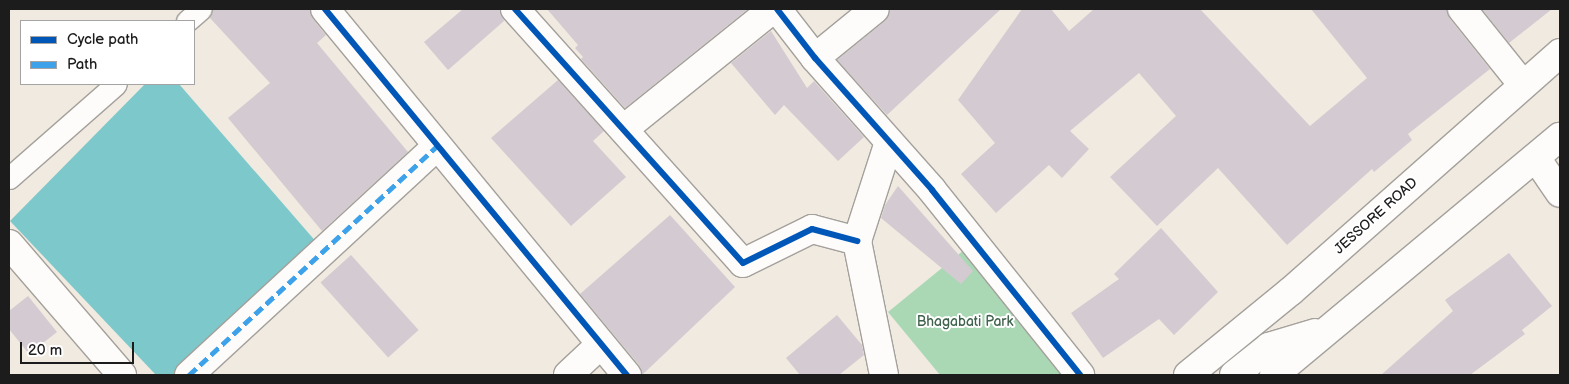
<!DOCTYPE html>
<style>
body{margin:0}
#map{position:relative;width:1569px;height:384px;overflow:hidden;background:#f0eae0;font-family:"Balsamiq Sans",sans-serif}
div>[style]{position:absolute}
.green>*{inset:0;background:#aad8b5}
.water>*{inset:0;background:#7cc8cb}
.building>*{inset:0;background:#d3cbd1;transform-origin:0 0}
.roads{filter:drop-shadow(1px 0 #a4a09b) drop-shadow(-1px 0 #a4a09b) drop-shadow(0 1px #a4a09b) drop-shadow(0 -1px #a4a09b)}
.lane>*{height:21px;margin:-10.5px;padding:0 10.5px;transform-origin:10.5px;border-radius:10.5px;background:#fdfcfa}
.street>*{height:28px;margin:-14px;padding:0 14px;transform-origin:14px;border-radius:14px;background:#fdfcfa}
.primary>*{height:28px;margin:-14px;padding:0 14px;transform-origin:14px;border-radius:14px;background:#fdfcfa}
.quiet>*{height:5px;margin-top:-2.5px;transform-origin:0;background:repeating-linear-gradient(90deg,#3da2ea 0 10px,transparent 0 15px)}
.cycleway>*{height:6px;margin:-3px;padding:0 3px;transform-origin:3px;border-radius:3px;background:#0057b8}
span{translate:-50% -50%;white-space:nowrap;text-align:center;line-height:1.15;-webkit-text-stroke:4px #fff;paint-order:stroke}
.street-label{font-size:14px;color:#1c1c1c}
.park-label{font-size:14px;color:#3e624b}
.frame{position:absolute;inset:0;border:10px solid #1c1c1c;pointer-events:none}
.legend{position:absolute;left:20px;top:20px;width:175px;height:65px;box-sizing:border-box;background:#fff;border:1px solid #a4a4a4;margin:0;padding:6px 9px;list-style:none;font-size:15px;color:#1c1c1c}
.legend li{display:flex;align-items:center;gap:10px;height:25px}
.legend b{width:25px;border:1px solid #a4a4a4}
.scale{position:absolute;left:20px;top:342px;width:114px;height:22px;box-sizing:border-box;border:2px solid #1c1c1c;border-top:0;padding-left:6px;font-size:15px;line-height:18px;white-space:nowrap;color:#1c1c1c;-webkit-text-stroke:4px #fff;paint-order:stroke}
</style>
<div id="map">
<div class="green">
<div style="clip-path:polygon(964px 250px,1080px 375px,940px 375px,888px 312px)"></div>
</div>
<div class="water">
<div style="clip-path:polygon(145px 84px,179px 84px,318px 244px,177px 375px,156px 375px,10px 221px)"></div>
</div>
<div class="building">
<div style="clip-path:polygon(213px 9px,310px 9px,313px 19px,326px 35px,317px 43px,408px 152px,322px 231px,228px 118px,270px 83px,210px 18px)"></div>
<div style="clip-path:polygon(463px 9px,500px 9px,504px 21px,448px 70px,424px 42px)"></div>
<div style="clip-path:polygon(547px 9px,748px 9px,625px 108px,581px 59px,583px 57px,575px 48px,578px 45px)"></div>
<div style="clip-path:polygon(891px 9px,1001px 9px,887px 115px,837px 60px,885px 21px)"></div>
<div style="clip-path:polygon(1022px 9px,1051px 9px,1069px 31px,1094px 9px,1200px 9px,1310px 126px,1367px 78px,1311px 9px,1447px 9px,1450px 19px,1490px 69px,1408px 134px,1412px 140px,1374px 172px,1372px 169px,1287px 245px,1218px 168px,1157px 226px,1110px 177px,1176px 116px,1139px 73px,1070px 131px,1089px 149px,1062px 178px,1049px 165px,996px 213px,961px 174px,995px 143px,958px 100px)"></div>
<div style="clip-path:polygon(1482px 9px,1552px 9px,1509px 43px)"></div>
<div style="clip-path:polygon(771px 31px,807px 88px,814px 81px,864px 137px,838px 161px,784px 105px,775px 115px,731px 63px)"></div>
<div style="clip-path:polygon(558px 80px,604px 131px,593px 141px,626px 177px,571px 226px,491px 138px)"></div>
<div style="clip-path:polygon(898px 186px,973px 271px,961px 284px,881px 218px,885px 205px)"></div>
<div style="clip-path:polygon(670px 215px,735px 287px,642px 375px,639px 365px,580px 294px)"></div>
<div style="clip-path:polygon(1161px 228px,1218px 292px,1174px 335px,1159px 319px,1103px 358px,1071px 313px,1119px 279px,1114px 274px)"></div>
<div style="clip-path:polygon(1509px 253px,1552px 306px,1522px 330px,1525px 334px,1470px 375px,1381px 375px,1453px 311px,1445px 300px)"></div>
<div style="left:351px;top:255px;width:101px;height:41px;rotate:48deg"></div>
<div style="clip-path:polygon(28px 296px,57px 332px,29px 354px,9px 329px,9px 311px)"></div>
<div style="clip-path:polygon(837px 315px,862px 345px,864px 355px,839px 375px,800px 375px,786px 358px)"></div>
</div>
<div class="roads">
<div class="lane">
<div style="left:187px;top:21px;width:18px;rotate:-41deg"></div>
<div style="left:9px;top:178px;width:142px;rotate:-41.3deg"></div>
</div>
<div class="street">
<div style="left:325px;top:9px;width:475px;rotate:50.5deg"></div>
<div style="left:515px;top:9px;width:341px;rotate:48.1deg"></div>
<div style="left:743px;top:263px;width:77px;rotate:-26.2deg"></div>
<div style="left:812px;top:229px;width:47px;rotate:14.9deg"></div>
<div style="left:777px;top:9px;width:62px;rotate:52.2deg"></div>
<div style="left:815px;top:58px;width:176px;rotate:48.4deg"></div>
<div style="left:932px;top:190px;width:237px;rotate:51.3deg"></div>
<div style="left:1462px;top:9px;width:96px;rotate:51.3deg"></div>
<div style="left:815px;top:58px;width:77px;rotate:-39.2deg"></div>
<div style="left:625px;top:128px;width:190px;rotate:-38.8deg"></div>
<div style="left:1536px;top:158px;width:42px;rotate:55.6deg"></div>
<div style="left:9px;top:244px;width:173px;rotate:49.2deg"></div>
<div style="left:189px;top:375px;width:338px;rotate:-42.7deg"></div>
<div style="left:568px;top:375px;width:45px;rotate:-43.2deg"></div>
<div style="left:884px;top:375px;width:137px;rotate:-101.4deg"></div>
<div style="left:857px;top:241px;width:104px;rotate:-72.1deg"></div>
</div>
<div class="primary">
<div style="left:1188px;top:375px;width:133px;rotate:-39.2deg"></div>
<div style="left:1291px;top:291px;width:359px;rotate:-41.5deg"></div>
<div style="left:1234px;top:375px;width:45px;rotate:-38.7deg"></div>
<div style="left:1269px;top:347px;width:48px;rotate:-16.9deg"></div>
<div style="left:1274px;top:375px;width:372px;rotate:-39.8deg"></div>
</div>
</div>
<div class="quiet">
<div style="left:189px;top:375px;width:338px;rotate:-42.7deg"></div>
</div>
<div class="cycleway">
<div style="left:325px;top:9px;width:475px;rotate:50.5deg"></div>
<div style="left:515px;top:9px;width:341px;rotate:48.1deg"></div>
<div style="left:743px;top:263px;width:77px;rotate:-26.2deg"></div>
<div style="left:812px;top:229px;width:47px;rotate:14.9deg"></div>
<div style="left:777px;top:9px;width:62px;rotate:52.2deg"></div>
<div style="left:815px;top:58px;width:176px;rotate:48.4deg"></div>
<div style="left:932px;top:190px;width:237px;rotate:51.3deg"></div>
</div>
<div class="street-label">
<span style="left:1376px;top:216px;rotate:-42deg">JESSORE ROAD</span>
</div>
<div class="park-label">
<span style="left:965px;top:322px">Bhagabati Park</span>
</div>
<div class="frame"></div>
<ul class="legend">
<li><b style="height:6px;background:#0057b8"></b>Cycle path</li>
<li><b style="height:6px;background:#3da2ea"></b>Path</li>
</ul>
<div class="scale">20 m</div>
</div>
